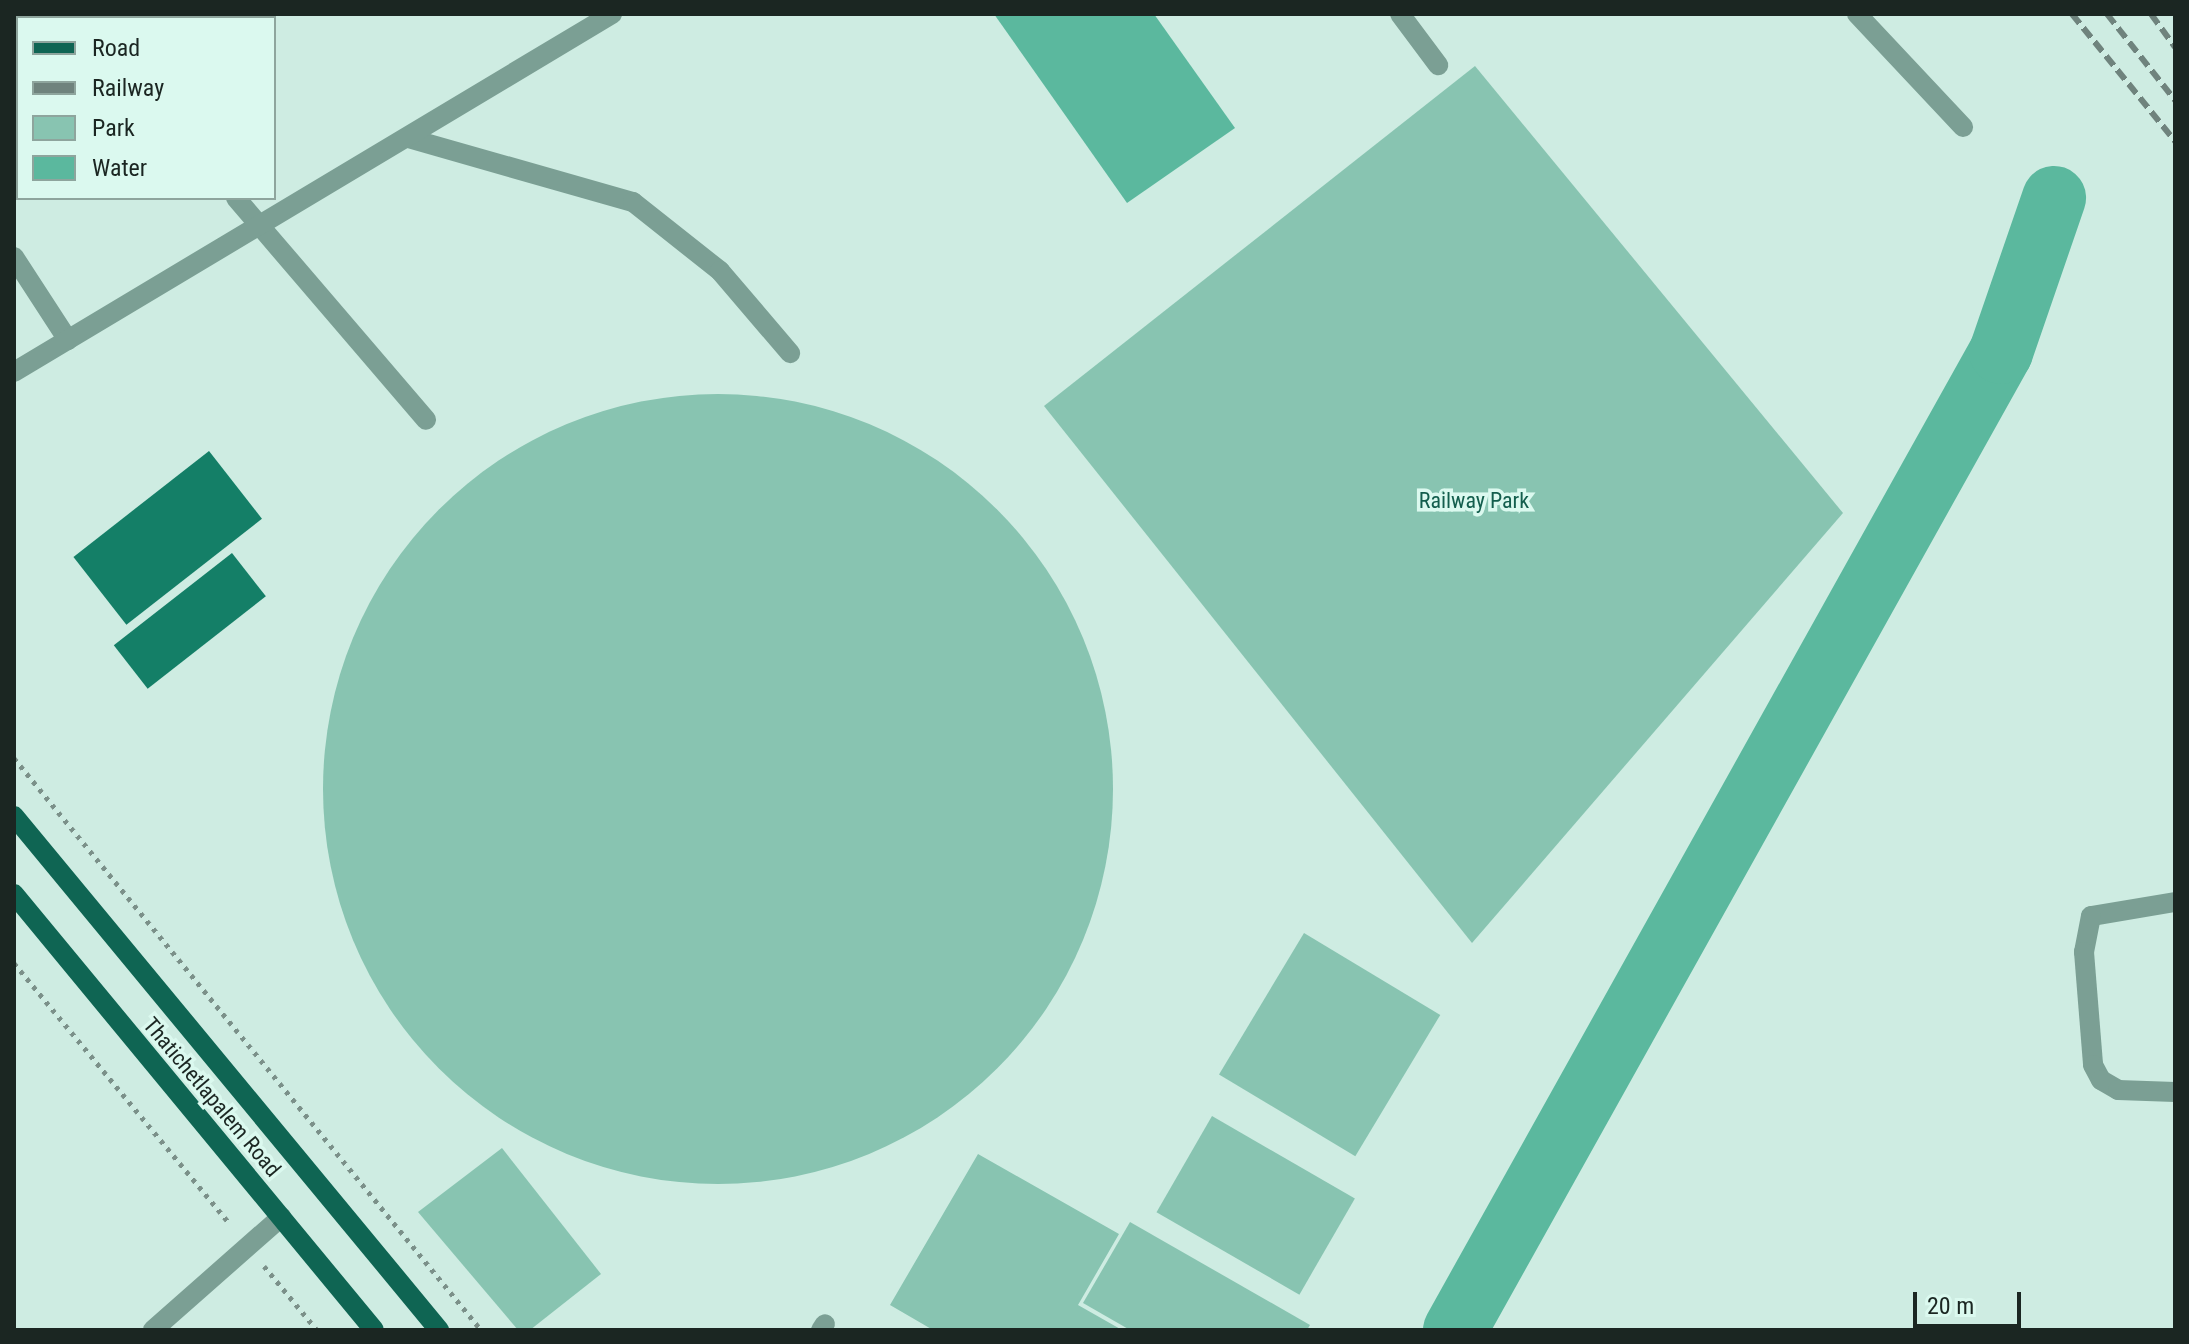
<!DOCTYPE html>
<style>
body{margin:0}
#map{position:relative;width:2189px;height:1344px;overflow:hidden;background:#ceece2;font-family:"Roboto Condensed",sans-serif}
div>[style]{position:absolute}
.green>*{inset:0;background:#88c4b1;transform-origin:0 0}
.round{border-radius:50%}
.water>*{inset:0;background:#5bb89e}
.river>*{height:64px;margin:-32px;padding:0 32px;transform-origin:32px;border-radius:32px;background:#5bb89e}
.building>*{inset:0;background:#147f67;transform-origin:0 0}
.path>*{height:5px;margin-top:-2.5px;transform-origin:0;background:repeating-linear-gradient(90deg,#7b9089 0 4px,transparent 0 10px)}
.minor>*{height:20px;margin:-10px;padding:0 10px;transform-origin:10px;border-radius:10px;background:#7b9f94}
.major>*{height:20px;margin:-10px;padding:0 10px;transform-origin:10px;border-radius:10px;background:#0f6553}
.rail>*{height:6px;margin-top:-3px;transform-origin:0;background:repeating-linear-gradient(90deg,#6f837d 0 12px,transparent 0 18px)}
span{translate:-50% -50%;white-space:nowrap;text-align:center;line-height:1.15;-webkit-text-stroke:7px #dbf9ef;paint-order:stroke}
.park-label{font-size:22px;color:#135e4d}
.street-label{font-size:22px;color:#1b2622}
.frame{position:absolute;inset:0;border:16px solid #1b2622;pointer-events:none}
.legend{position:absolute;left:16px;top:16px;width:260px;height:184px;box-sizing:border-box;background:#dbf9ef;border:2px solid #8ea59d;margin:0;padding:10px 14px;list-style:none;font-size:24px;color:#1b2622}
.legend li{display:flex;align-items:center;gap:16px;height:40px}
.legend b{width:40px;border:2px solid #8ea59d}
.scale{position:absolute;left:1913px;top:1292px;width:108px;height:36px;box-sizing:border-box;border:4px solid #1b2622;border-top:0;padding-left:10px;font-size:24px;line-height:28px;white-space:nowrap;color:#1b2622;-webkit-text-stroke:6px #dbf9ef;paint-order:stroke}
</style>
<div id="map">
<div class="green">
<div style="clip-path:polygon(1475px 66px,1843px 513px,1472px 943px,1044px 406px)"></div>
<div class="round" style="left:323px;top:394px;width:790px;height:790px"></div>
<div style="left:1304px;top:933px;width:159px;height:165px;rotate:31deg"></div>
<div style="left:1212px;top:1116px;width:165px;height:111px;rotate:30deg"></div>
<div style="clip-path:polygon(502px 1148px,601px 1274px,530px 1330px,518px 1330px,418px 1212px)"></div>
<div style="clip-path:polygon(978px 1154px,1119px 1234px,1078px 1305px,1122px 1330px,933px 1330px,890px 1305px)"></div>
<div style="clip-path:polygon(1130px 1222px,1310px 1325px,1307px 1330px,1130px 1330px,1083px 1303px)"></div>
</div>
<div class="water">
<div style="clip-path:polygon(994px 14px,1154px 14px,1235px 128px,1127px 203px)"></div>
</div>
<div class="river">
<div style="left:1455px;top:1330px;width:1120px;rotate:-60.83deg"></div>
<div style="left:2001px;top:352px;width:163px;rotate:-71deg"></div>
</div>
<div class="building">
<div style="left:209px;top:451px;width:86px;height:172px;rotate:52deg"></div>
<div style="left:232px;top:553px;width:55px;height:150px;rotate:52deg"></div>
</div>
<div class="path">
<div style="left:14px;top:758px;width:738px;rotate:50.77deg"></div>
<div style="left:14px;top:963px;width:339px;rotate:50.4deg"></div>
<div style="left:264px;top:1266px;width:83px;rotate:50.4deg"></div>
</div>
<div class="minor">
<div style="left:1400px;top:14px;width:64px;rotate:53.3deg"></div>
<div style="left:1857px;top:14px;width:155px;rotate:46.8deg"></div>
<div style="left:189px;top:18px;width:7px;rotate:-34deg"></div>
<div style="left:408px;top:138px;width:234px;rotate:15.9deg"></div>
<div style="left:633px;top:202px;width:111px;rotate:38.4deg"></div>
<div style="left:720px;top:271px;width:108px;rotate:49.5deg"></div>
<div style="left:236px;top:198px;width:292px;rotate:49.4deg"></div>
<div style="left:14px;top:257px;width:99px;rotate:57deg"></div>
<div style="left:14px;top:372px;width:697px;rotate:-30.91deg"></div>
<div style="left:2175px;top:902px;width:85px;rotate:170.5deg"></div>
<div style="left:2091px;top:916px;width:37px;rotate:101deg"></div>
<div style="left:2084px;top:952px;width:113px;rotate:85.4deg"></div>
<div style="left:2093px;top:1065px;width:17px;rotate:62deg"></div>
<div style="left:2101px;top:1080px;width:20px;rotate:30deg"></div>
<div style="left:2118px;top:1090px;width:57px;rotate:2deg"></div>
<div style="left:153px;top:1330px;width:171px;rotate:-41.4deg"></div>
<div style="left:821px;top:1330px;width:7px;rotate:-56deg"></div>
</div>
<div class="major">
<div style="left:14px;top:816px;width:667px;rotate:50.41deg"></div>
<div style="left:14px;top:894px;width:565px;rotate:50.45deg"></div>
</div>
<div class="rail">
<div style="left:2072px;top:14px;width:164px;rotate:51deg"></div>
<div style="left:2107px;top:14px;width:110px;rotate:51.7deg"></div>
<div style="left:2151px;top:14px;width:41px;rotate:54deg"></div>
</div>
<div class="park-label">
<span style="left:1474px;top:501px">Railway Park</span>
</div>
<div class="street-label">
<span style="left:212px;top:1097px;rotate:50deg">Thatichetlapalem Road</span>
</div>
<div class="frame"></div>
<ul class="legend">
<li><b style="height:10px;background:#0f6553"></b>Road</li>
<li><b style="height:10px;background:#6f837d"></b>Railway</li>
<li><b style="height:22px;background:#88c4b1"></b>Park</li>
<li><b style="height:22px;background:#5bb89e"></b>Water</li>
</ul>
<div class="scale">20 m</div>
</div>
